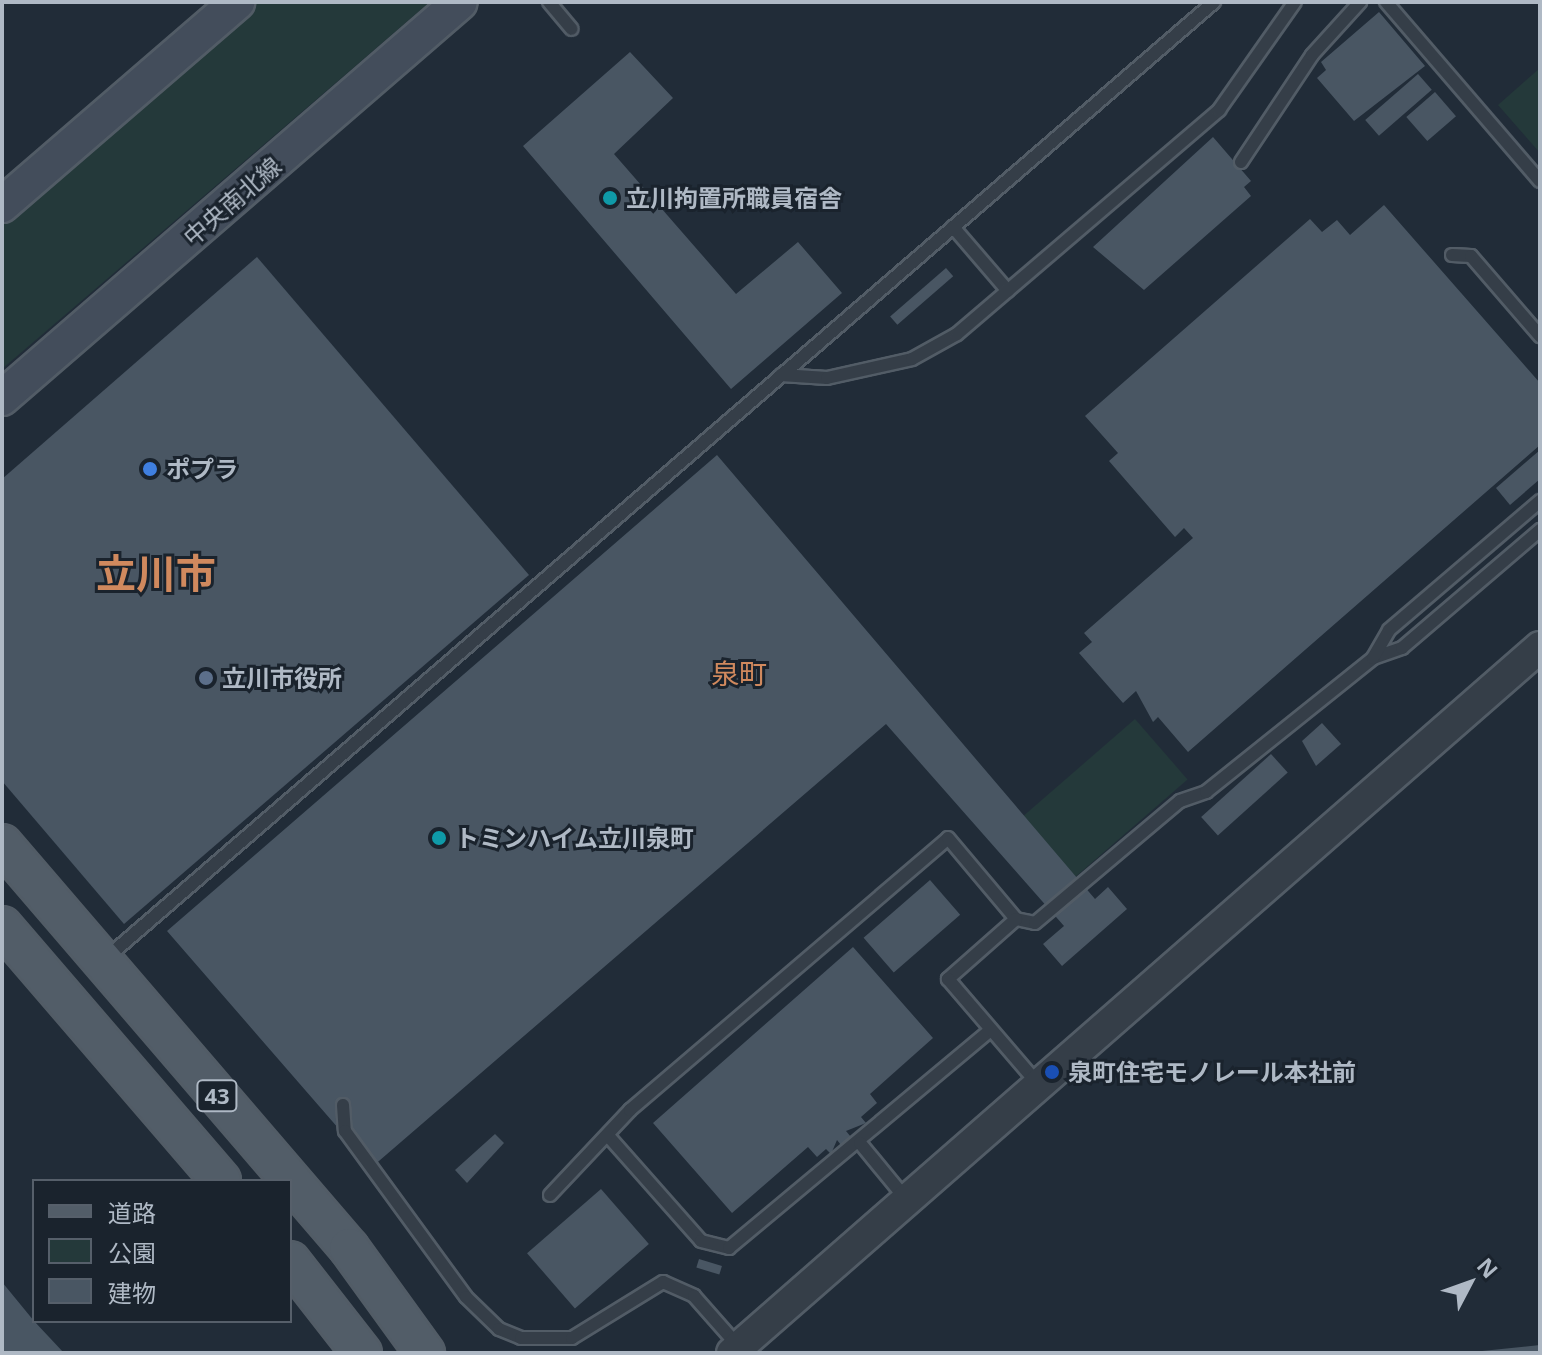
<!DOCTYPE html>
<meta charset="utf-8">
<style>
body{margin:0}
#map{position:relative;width:1542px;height:1355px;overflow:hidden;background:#212c38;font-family:"Noto Sans","Noto Sans JP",sans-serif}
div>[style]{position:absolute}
.green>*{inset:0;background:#24393a;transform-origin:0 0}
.building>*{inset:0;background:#495663;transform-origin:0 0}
.roads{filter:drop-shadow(2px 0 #525c66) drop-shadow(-2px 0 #525c66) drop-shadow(0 2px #525c66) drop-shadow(0 -2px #525c66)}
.service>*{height:12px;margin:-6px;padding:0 6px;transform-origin:6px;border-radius:6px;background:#353e48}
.tertiary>*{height:30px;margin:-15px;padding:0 15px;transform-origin:15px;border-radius:15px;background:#353e48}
.secondary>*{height:34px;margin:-17px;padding:0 17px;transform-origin:17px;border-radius:17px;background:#434d5b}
.primary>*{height:38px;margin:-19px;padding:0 19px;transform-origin:19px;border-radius:19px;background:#525d68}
.dots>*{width:22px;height:22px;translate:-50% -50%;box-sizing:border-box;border:4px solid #1a232d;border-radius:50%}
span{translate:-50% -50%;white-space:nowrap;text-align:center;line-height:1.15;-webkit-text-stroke:6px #1a232d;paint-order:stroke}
.shield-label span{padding:2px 6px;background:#1a232d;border:2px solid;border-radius:6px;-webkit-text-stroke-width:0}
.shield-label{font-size:22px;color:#afb9c5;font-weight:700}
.poi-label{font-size:24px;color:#afb9c5;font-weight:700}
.left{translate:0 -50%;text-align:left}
.street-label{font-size:24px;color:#afb9c5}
.quarter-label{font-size:28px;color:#d0895e}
.town-label{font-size:40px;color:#d0895e;font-weight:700}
.frame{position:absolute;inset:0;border:4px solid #afb9c5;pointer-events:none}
.legend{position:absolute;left:32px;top:1179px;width:260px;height:144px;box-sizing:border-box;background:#1a232d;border:2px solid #565f6a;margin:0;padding:10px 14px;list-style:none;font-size:24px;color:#afb9c5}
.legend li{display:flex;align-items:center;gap:16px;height:40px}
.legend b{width:40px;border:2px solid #565f6a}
.north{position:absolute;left:1430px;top:1243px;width:80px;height:80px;-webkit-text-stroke:6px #1a232d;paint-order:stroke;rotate:49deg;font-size:22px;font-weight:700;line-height:32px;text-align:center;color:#afb9c5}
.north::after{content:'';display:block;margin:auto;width:28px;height:36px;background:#afb9c5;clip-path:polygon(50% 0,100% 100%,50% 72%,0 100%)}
</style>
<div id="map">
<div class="green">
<div style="clip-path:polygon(259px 2px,430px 2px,2px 369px,2px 223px)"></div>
<div style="clip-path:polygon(1540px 68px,1540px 153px,1498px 105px)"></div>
<div style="left:1135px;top:719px;width:80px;height:151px;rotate:49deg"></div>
</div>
<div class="building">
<div style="clip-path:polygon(1379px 12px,1425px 66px,1354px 121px,1317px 78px,1326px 70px,1321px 62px)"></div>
<div style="clip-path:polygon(630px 52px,673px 98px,614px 154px,736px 294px,798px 242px,842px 293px,731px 389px,523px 146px)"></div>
<div style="left:1418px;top:74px;width:21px;height:70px;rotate:49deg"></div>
<div style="left:1435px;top:92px;width:32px;height:38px;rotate:49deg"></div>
<div style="clip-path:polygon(1213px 137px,1251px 181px,1244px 187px,1251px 196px,1144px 290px,1093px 247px)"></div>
<div style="clip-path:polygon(1384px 205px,1540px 383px,1540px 445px,1188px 752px,1158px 717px,1153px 722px,1136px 691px,1123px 703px,1079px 653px,1092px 642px,1084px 633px,1193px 538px,1184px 528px,1175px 537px,1109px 461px,1118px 453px,1085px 416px,1310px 219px,1322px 232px,1337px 220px,1350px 235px)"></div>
<div style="clip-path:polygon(257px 257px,529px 575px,124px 924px,2px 781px,2px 479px)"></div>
<div style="left:946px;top:268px;width:11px;height:74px;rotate:49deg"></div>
<div style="clip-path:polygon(1540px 450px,1540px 479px,1510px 505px,1496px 488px)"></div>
<div style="clip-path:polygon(717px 455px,1095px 899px,1108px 887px,1127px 909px,1062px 966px,1043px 944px,1064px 926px,886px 724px,372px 1167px,167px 931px)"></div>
<div style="clip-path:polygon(1322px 723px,1341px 744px,1316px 766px,1302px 741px)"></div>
<div style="left:1271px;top:754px;width:25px;height:94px;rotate:48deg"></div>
<div style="left:930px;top:880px;width:46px;height:88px;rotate:49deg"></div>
<div style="clip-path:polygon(853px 947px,933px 1038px,870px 1094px,877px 1103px,861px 1117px,866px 1123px,846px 1131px,851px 1137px,841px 1145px,837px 1140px,831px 1154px,826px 1149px,817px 1157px,808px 1147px,732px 1213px,653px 1123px)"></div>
<div style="clip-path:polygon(495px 1134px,504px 1143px,467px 1183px,455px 1170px)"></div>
<div style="left:601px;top:1189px;width:73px;height:98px;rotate:49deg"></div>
<div style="left:699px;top:1259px;width:24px;height:9px;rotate:17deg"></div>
<div style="clip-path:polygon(2px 1282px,34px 1321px,64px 1353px,2px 1353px)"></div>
<div style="clip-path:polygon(1540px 1345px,1540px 1353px,1482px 1353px,1482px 1351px)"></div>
</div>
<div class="roads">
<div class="service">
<div style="left:549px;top:2px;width:35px;rotate:50deg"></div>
<div style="left:1386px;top:2px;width:236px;rotate:49.3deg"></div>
<div style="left:1241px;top:162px;width:128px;rotate:-56.4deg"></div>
<div style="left:1312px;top:55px;width:72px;rotate:-47.8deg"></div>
<div style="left:953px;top:227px;width:84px;rotate:49.3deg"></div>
<div style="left:1452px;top:255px;width:19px;rotate:3deg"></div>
<div style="left:1471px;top:256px;width:106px;rotate:49.2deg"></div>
<div style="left:781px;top:375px;width:46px;rotate:3.7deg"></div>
<div style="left:827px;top:378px;width:87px;rotate:-12.6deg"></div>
<div style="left:912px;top:359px;width:51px;rotate:-29.1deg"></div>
<div style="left:957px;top:334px;width:345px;rotate:-40.5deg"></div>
<div style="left:1219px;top:110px;width:132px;rotate:-54.9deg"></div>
<div style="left:1373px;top:658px;width:31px;rotate:-19deg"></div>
<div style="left:1402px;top:648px;width:182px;rotate:-40.5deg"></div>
<div style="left:1016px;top:919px;width:19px;rotate:12deg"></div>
<div style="left:1035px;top:923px;width:189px;rotate:-40.1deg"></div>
<div style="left:1180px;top:801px;width:28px;rotate:-19deg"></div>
<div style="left:1206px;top:792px;width:214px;rotate:-38.7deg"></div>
<div style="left:1373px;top:658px;width:32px;rotate:-60deg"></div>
<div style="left:1389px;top:630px;width:199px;rotate:-40.5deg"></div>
<div style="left:105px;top:959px;width:1465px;rotate:-40.79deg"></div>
<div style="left:343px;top:1105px;width:26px;rotate:86deg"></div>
<div style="left:345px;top:1131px;width:205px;rotate:53.9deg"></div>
<div style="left:466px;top:1297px;width:46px;rotate:44.1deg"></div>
<div style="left:499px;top:1329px;width:24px;rotate:22deg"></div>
<div style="left:521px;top:1338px;width:51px"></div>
<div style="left:572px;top:1338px;width:107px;rotate:-31.6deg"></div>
<div style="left:663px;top:1282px;width:34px;rotate:24deg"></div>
<div style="left:694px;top:1296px;width:68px;rotate:48.6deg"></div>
<div style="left:610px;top:1138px;width:137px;rotate:48.5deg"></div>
<div style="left:701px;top:1241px;width:29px;rotate:14deg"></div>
<div style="left:729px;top:1248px;width:341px;rotate:-39.8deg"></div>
<div style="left:860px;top:1143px;width:72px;rotate:50.6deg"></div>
<div style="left:550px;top:1195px;width:117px;rotate:-46.7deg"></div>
<div style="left:630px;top:1110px;width:418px;rotate:-40.5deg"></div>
<div style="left:948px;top:838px;width:106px;rotate:50deg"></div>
<div style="left:1016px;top:919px;width:91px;rotate:138.6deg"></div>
<div style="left:948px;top:979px;width:138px;rotate:49.4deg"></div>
</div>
<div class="tertiary">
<div style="left:732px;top:1353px;width:1073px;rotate:-41.15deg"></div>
</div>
<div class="secondary">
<div style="left:2px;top:205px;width:311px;rotate:-40.8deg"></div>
<div style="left:2px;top:398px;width:605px;rotate:-40.85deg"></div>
</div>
<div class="primary">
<div style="left:2px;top:844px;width:533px;rotate:49.34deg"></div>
<div style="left:349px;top:1248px;width:130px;rotate:54.1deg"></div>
<div style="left:2px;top:926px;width:336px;rotate:49.3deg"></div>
<div style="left:290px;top:1261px;width:117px;rotate:52deg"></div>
</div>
</div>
<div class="dots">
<div style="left:610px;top:198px;background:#0f9aa8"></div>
<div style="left:150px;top:469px;background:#3f7fe0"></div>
<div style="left:206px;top:678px;background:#5c6f8a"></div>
<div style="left:439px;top:838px;background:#0f9aa8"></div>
<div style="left:1052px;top:1072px;background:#1a4fb4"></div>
</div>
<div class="shield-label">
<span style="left:217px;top:1096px">43</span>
</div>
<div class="poi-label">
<span class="left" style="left:626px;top:198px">立川拘置所職員宿舎</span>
<span class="left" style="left:166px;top:469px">ポプラ</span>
<span class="left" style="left:222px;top:678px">立川市役所</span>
<span class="left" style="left:455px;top:838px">トミンハイム立川泉町</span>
<span class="left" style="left:1068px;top:1072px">泉町住宅モノレール本社前</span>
</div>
<div class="street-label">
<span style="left:232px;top:201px;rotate:-41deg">中央南北線</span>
</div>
<div class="quarter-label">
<span style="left:739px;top:673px">泉町</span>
</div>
<div class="town-label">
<span style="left:156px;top:573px">立川市</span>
</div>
<div class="frame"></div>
<ul class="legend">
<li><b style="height:10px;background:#525d68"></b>道路</li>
<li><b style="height:22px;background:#24393a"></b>公園</li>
<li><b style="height:22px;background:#495663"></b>建物</li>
</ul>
<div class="north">N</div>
</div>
